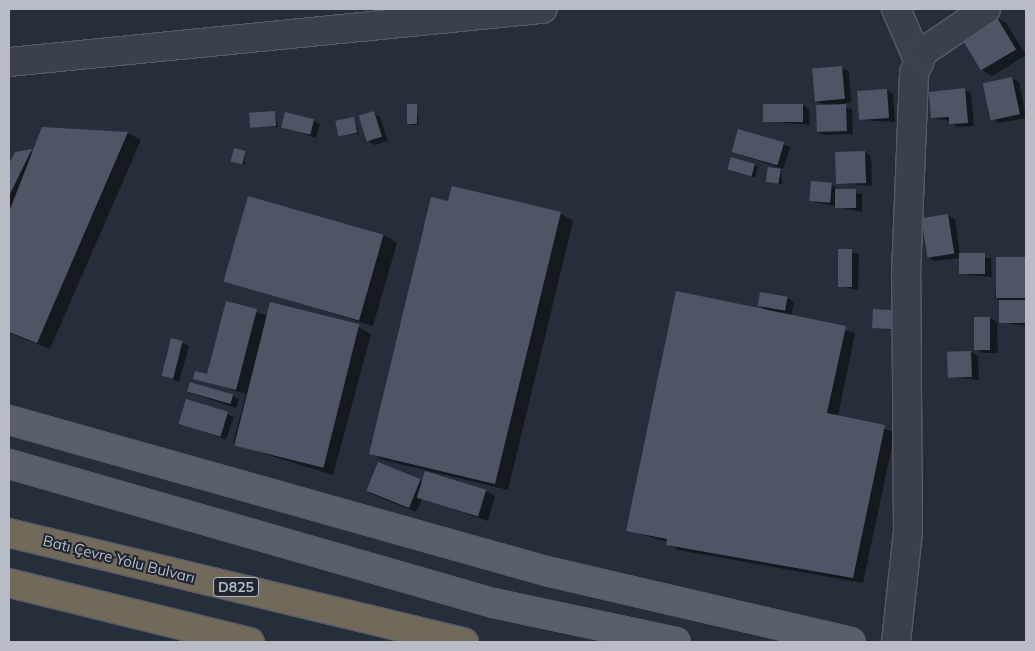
<!DOCTYPE html>
<meta charset="utf-8">
<style>
body{margin:0}
#map{position:relative;width:1035px;height:651px;overflow:hidden;background:#272e3b;font-family:Mulish,sans-serif}
div>[style]{position:absolute}
.shadow>*{inset:0;background:#0007;transform-origin:0 0}
.building>*{inset:0;background:#4e5665;transform-origin:0 0}
.roads{filter:drop-shadow(1px 0 #565c67) drop-shadow(-1px 0 #565c67) drop-shadow(0 1px #565c67) drop-shadow(0 -1px #565c67)}
.minor>*{height:28px;margin:-14px;padding:0 14px;transform-origin:14px;border-radius:14px;background:#3b414c}
.major>*{height:28px;margin:-14px;padding:0 14px;transform-origin:14px;border-radius:14px;background:#59606b}
.highway>*{height:28px;margin:-14px;padding:0 14px;transform-origin:14px;border-radius:14px;background:#716959}
span{translate:-50% -50%;white-space:nowrap;text-align:center;line-height:1.15;-webkit-text-stroke:4px #202631;paint-order:stroke}
.shield-label span{padding:1px 4px;background:#202631;border:1px solid;border-radius:4px;-webkit-text-stroke-width:0}
.shield-label{font-size:14px;color:#b7bcc7;font-weight:700}
.street-label{font-size:15px;color:#b7bcc7}
.frame{position:absolute;inset:0;border:10px solid #b7bcc7;pointer-events:none}
</style>
<div id="map">
<div class="shadow">
<div style="clip-path:polygon(996px 17px,1006px 23px,1026px 55px,992px 76px,982px 70px)"></div>
<div style="clip-path:polygon(842px 68px,849px 71px,851px 102px,835px 106px,852px 109px,853px 134px,825px 135px,818px 132px,826px 106px,816px 101px)"></div>
<div style="clip-path:polygon(1012px 78px,1019px 82px,1026px 118px,999px 123px,992px 119px)"></div>
<div style="clip-path:polygon(887px 90px,893px 94px,895px 122px,860px 120px)"></div>
<div style="clip-path:polygon(965px 90px,971px 93px,974px 126px,957px 127px,950px 121px,933px 118px)"></div>
<div style="clip-path:polygon(416px 105px,419px 125px,411px 125px,408px 123px)"></div>
<div style="clip-path:polygon(803px 105px,809px 109px,810px 125px,765px 121px)"></div>
<div style="clip-path:polygon(274px 112px,278px 127px,251px 127px)"></div>
<div style="clip-path:polygon(374px 113px,380px 117px,388px 141px,374px 145px,368px 141px)"></div>
<div style="clip-path:polygon(354px 119px,359px 134px,338px 135px)"></div>
<div style="clip-path:polygon(313px 120px,320px 124px,316px 138px,282px 127px)"></div>
<div style="clip-path:polygon(43px 128px,128px 133px,141px 140px,50px 349px,9px 333px,9px 167px,16px 153px,34px 152px)"></div>
<div style="left:738px;top:130px;width:55px;height:23px;rotate:18deg"></div>
<div style="clip-path:polygon(245px 152px,245px 165px,231px 161px)"></div>
<div style="clip-path:polygon(865px 152px,871px 156px,872px 186px,836px 183px)"></div>
<div style="left:732px;top:159px;width:27px;height:12px;rotate:15deg"></div>
<div style="clip-path:polygon(781px 170px,782px 185px,767px 181px)"></div>
<div style="clip-path:polygon(831px 184px,838px 190px,862px 194px,862px 212px,810px 201px)"></div>
<div style="clip-path:polygon(449px 203px,560px 213px,573px 221px,508px 490px,383px 460px,370px 453px)"></div>
<div style="clip-path:polygon(948px 215px,955px 219px,960px 255px,991px 258px,992px 277px,961px 274px,961px 258px,934px 261px,928px 257px,923px 219px)"></div>
<div style="clip-path:polygon(384px 235px,397px 243px,373px 326px,226px 281px)"></div>
<div style="clip-path:polygon(840px 251px,859px 254px,858px 290px,839px 286px)"></div>
<div style="clip-path:polygon(998px 259px,1026px 259px,1026px 326px,1000px 322px,1000px 301px,995px 298px)"></div>
<div style="clip-path:polygon(788px 298px,794px 302px,791px 316px,855px 333px,838px 416px,895px 432px,863px 583px,678px 550px,668px 542px,627px 530px,768px 311px,759px 305px)"></div>
<div style="clip-path:polygon(227px 302px,268px 316px,358px 327px,371px 334px,333px 475px,233px 444px,246px 394px,194px 378px,208px 376px)"></div>
<div style="left:874px;top:310px;width:21px;height:17px;rotate:8deg"></div>
<div style="clip-path:polygon(990px 318px,997px 322px,998px 353px,983px 353px,976px 349px,975px 319px)"></div>
<div style="clip-path:polygon(182px 343px,189px 346px,179px 382px,162px 375px)"></div>
<div style="clip-path:polygon(971px 352px,978px 356px,979px 380px,949px 377px)"></div>
<div style="clip-path:polygon(188px 392px,232px 396px,239px 399px,236px 408px)"></div>
<div style="left:187px;top:400px;width:50px;height:24px;rotate:20deg"></div>
<div style="clip-path:polygon(378px 464px,423px 482px,486px 491px,495px 496px,488px 521px,422px 499px,416px 512px,374px 495px,367px 491px)"></div>
</div>
<div class="building">
<div style="left:996px;top:16px;width:39px;height:41px;rotate:59deg"></div>
<div style="left:842px;top:66px;width:33px;height:30px;rotate:85deg"></div>
<div style="left:1012px;top:77px;width:38px;height:30px;rotate:78deg"></div>
<div style="clip-path:polygon(965px 88px,968px 123px,949px 124px,949px 117px,931px 118px,929px 92px)"></div>
<div style="left:887px;top:89px;width:29px;height:30px;rotate:86deg"></div>
<div style="left:407px;top:104px;width:10px;height:20px"></div>
<div style="left:763px;top:104px;width:40px;height:18px"></div>
<div style="left:846px;top:104px;width:27px;height:30px;rotate:88deg"></div>
<div style="left:275px;top:111px;width:15px;height:26px;rotate:86deg"></div>
<div style="left:374px;top:111px;width:27px;height:16px;rotate:73deg"></div>
<div style="left:285px;top:112px;width:30px;height:16px;rotate:14deg"></div>
<div style="left:354px;top:117px;width:16px;height:19px;rotate:79deg"></div>
<div style="clip-path:polygon(42px 127px,128px 132px,37px 343px,9px 332px,9px 212px)"></div>
<div style="left:738px;top:129px;width:48px;height:24px;rotate:16deg"></div>
<div style="left:234px;top:148px;width:12px;height:14px;rotate:14deg"></div>
<div style="clip-path:polygon(32px 149px,9px 196px,9px 164px,15px 152px)"></div>
<div style="left:865px;top:151px;width:32px;height:30px;rotate:88deg"></div>
<div style="left:731px;top:157px;width:25px;height:13px;rotate:16deg"></div>
<div style="left:768px;top:167px;width:13px;height:15px;rotate:9deg"></div>
<div style="left:811px;top:181px;width:21px;height:20px;rotate:5deg"></div>
<div style="clip-path:polygon(452px 186px,561px 212px,495px 484px,369px 454px,431px 197px,448px 201px)"></div>
<div style="left:835px;top:189px;width:21px;height:19px"></div>
<div style="left:248px;top:196px;width:141px;height:89px;rotate:16deg"></div>
<div style="left:948px;top:214px;width:40px;height:27px;rotate:81deg"></div>
<div style="left:838px;top:249px;width:14px;height:38px"></div>
<div style="left:985px;top:253px;width:21px;height:26px;rotate:90deg"></div>
<div style="left:1026px;top:257px;width:41px;height:30px;rotate:90deg"></div>
<div style="clip-path:polygon(676px 291px,846px 326px,827px 413px,885px 425px,853px 578px,666px 545px,667px 539px,626px 531px)"></div>
<div style="left:760px;top:292px;width:28px;height:14px;rotate:10deg"></div>
<div style="left:999px;top:300px;width:27px;height:23px"></div>
<div style="clip-path:polygon(226px 301px,257px 309px,236px 390px,193px 379px,195px 371px,207px 374px)"></div>
<div style="left:270px;top:302px;width:92px;height:148px;rotate:14deg"></div>
<div style="left:873px;top:309px;width:19px;height:19px;rotate:3deg"></div>
<div style="left:974px;top:317px;width:16px;height:33px"></div>
<div style="left:171px;top:338px;width:12px;height:39px;rotate:14deg"></div>
<div style="left:971px;top:351px;width:26px;height:24px;rotate:88deg"></div>
<div style="left:190px;top:382px;width:45px;height:10px;rotate:16deg"></div>
<div style="left:186px;top:399px;width:44px;height:26px;rotate:17deg"></div>
<div style="left:378px;top:462px;width:46px;height:31px;rotate:22deg"></div>
<div style="left:425px;top:471px;width:64px;height:28px;rotate:17deg"></div>
</div>
<div class="roads">
<div class="minor">
<div style="left:896px;top:9px;width:58px;rotate:66.5deg"></div>
<div style="left:9px;top:62px;width:536px;rotate:-5.68deg"></div>
<div style="left:896px;top:642px;width:112px;rotate:-83.8deg"></div>
<div style="left:908px;top:531px;width:257px;rotate:-90.4deg"></div>
<div style="left:906px;top:274px;width:201px;rotate:-87.7deg"></div>
<div style="left:914px;top:73px;width:23px;rotate:-67deg"></div>
<div style="left:923px;top:52px;width:76px;rotate:-34.3deg"></div>
</div>
<div class="major">
<div style="left:9px;top:420px;width:558px;rotate:15.71deg"></div>
<div style="left:546px;top:571px;width:313px;rotate:13.1deg"></div>
<div style="left:9px;top:464px;width:504px;rotate:16.02deg"></div>
<div style="left:493px;top:603px;width:187px;rotate:12deg"></div>
</div>
<div class="highway">
<div style="left:9px;top:533px;width:468px;rotate:13.5deg"></div>
<div style="left:9px;top:583px;width:248px;rotate:13.8deg"></div>
</div>
</div>
<div class="shield-label">
<span style="left:236px;top:587px">D825</span>
</div>
<div class="street-label">
<span style="left:119px;top:559px;rotate:14deg">Batı Çevre Yolu Bulvarı</span>
</div>
<div class="frame"></div>
</div>
